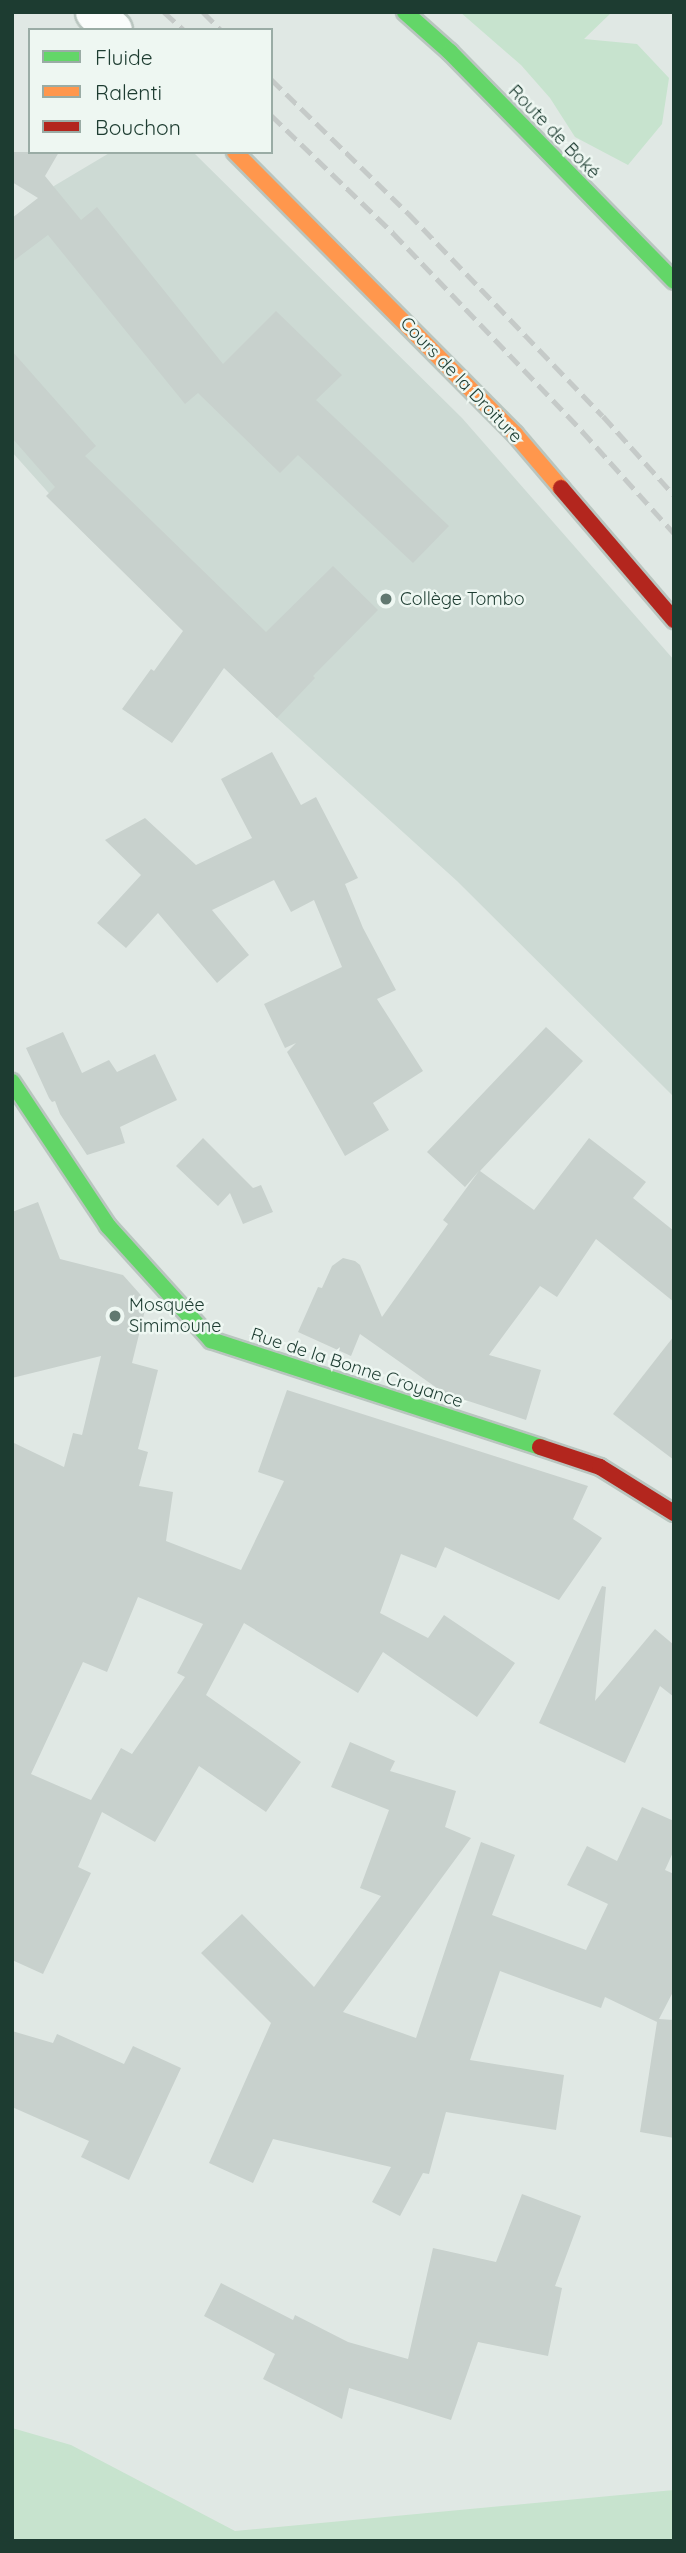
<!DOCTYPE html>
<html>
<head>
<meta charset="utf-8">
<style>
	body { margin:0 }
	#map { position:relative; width:686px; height:2553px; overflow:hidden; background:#e0e8e4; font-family:Quicksand,sans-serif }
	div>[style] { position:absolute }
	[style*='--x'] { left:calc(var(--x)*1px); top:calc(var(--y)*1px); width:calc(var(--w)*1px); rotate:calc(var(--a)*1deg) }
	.built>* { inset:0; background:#cddad4 }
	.green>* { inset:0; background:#c7e3ce }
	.building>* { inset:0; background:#c8d1cd }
	.roads { filter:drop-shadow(2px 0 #b9c5bf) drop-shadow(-2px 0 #b9c5bf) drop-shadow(0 2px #b9c5bf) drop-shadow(0 -2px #b9c5bf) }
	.street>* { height:37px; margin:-18.5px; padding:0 18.5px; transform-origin:18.5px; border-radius:18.5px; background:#fafcfb }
	.fast>* { height:16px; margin:-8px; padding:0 8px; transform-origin:8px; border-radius:8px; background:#63d668 }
	.slow>* { height:16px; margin:-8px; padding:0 8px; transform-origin:8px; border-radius:8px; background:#ff974d }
	.jam>* { height:16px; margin:-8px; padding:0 8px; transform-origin:8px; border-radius:8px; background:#b3261e }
	.rail>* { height:5px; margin-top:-2.5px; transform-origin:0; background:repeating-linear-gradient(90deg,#c5cac8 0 14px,transparent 0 21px) }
	.dots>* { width:19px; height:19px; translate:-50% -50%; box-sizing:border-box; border:4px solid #eef7f2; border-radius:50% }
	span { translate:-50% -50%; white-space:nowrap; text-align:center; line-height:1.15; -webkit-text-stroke:5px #eef7f2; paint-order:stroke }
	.street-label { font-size:18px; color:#1d3c31 }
	.poi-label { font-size:18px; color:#1d3c31 }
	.left { translate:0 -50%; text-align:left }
	.frame { position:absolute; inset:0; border:14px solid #1d3c31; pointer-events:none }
	.legend { position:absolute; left:28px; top:28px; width:245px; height:126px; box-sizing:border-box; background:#eef7f2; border:2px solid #9aaca5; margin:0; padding:9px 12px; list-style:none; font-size:21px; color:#1d3c31 }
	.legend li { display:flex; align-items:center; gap:14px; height:35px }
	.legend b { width:35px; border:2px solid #9aaca5 }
</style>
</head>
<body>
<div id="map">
	<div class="built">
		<i style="clip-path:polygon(111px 152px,193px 152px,462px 418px,674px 660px,674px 1097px,457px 881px,277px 718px,88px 537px,12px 452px,12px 227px,54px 186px)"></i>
	</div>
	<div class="green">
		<i style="clip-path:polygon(460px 12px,612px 12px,584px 39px,637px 44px,669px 78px,662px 124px,628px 165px,575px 137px,550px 98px,521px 65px)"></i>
		<i style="clip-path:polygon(12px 2428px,71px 2445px,235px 2531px,674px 2490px,674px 2541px,12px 2541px)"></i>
	</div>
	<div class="building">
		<i style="clip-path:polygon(12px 152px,59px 152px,45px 176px,81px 220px,97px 207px,223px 364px,276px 311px,342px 375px,316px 400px,449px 526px,413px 563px,298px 455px,280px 473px,198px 393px,185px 404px,48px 235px,12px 262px,12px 218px,38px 198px,12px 182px)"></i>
		<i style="clip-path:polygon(12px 351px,96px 446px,85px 456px,266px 632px,333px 566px,378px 610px,313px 676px,315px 678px,277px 718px,224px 668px,172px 743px,122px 709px,151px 669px,154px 671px,183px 631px,46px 496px,55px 487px,12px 438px)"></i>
		<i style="clip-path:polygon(272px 752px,301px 805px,316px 797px,358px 878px,345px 884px,363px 928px,396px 990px,377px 999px,423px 1071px,373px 1103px,389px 1130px,345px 1156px,287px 1052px,296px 1043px,285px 1048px,264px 1004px,342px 967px,314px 900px,291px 912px,274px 880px,212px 910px,249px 955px,217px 983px,158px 913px,126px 948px,97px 923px,141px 875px,105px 840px,145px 818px,196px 865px,252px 838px,221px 779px)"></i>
		<i style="clip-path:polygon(546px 1027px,583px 1061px,480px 1171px,534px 1210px,589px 1138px,646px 1182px,633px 1198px,674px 1231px,674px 1302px,596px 1239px,557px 1297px,540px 1286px,489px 1355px,541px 1370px,526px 1420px,444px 1393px,360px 1334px,351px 1356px,298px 1332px,318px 1287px,322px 1288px,332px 1266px,343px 1258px,355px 1261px,360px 1265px,382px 1317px,448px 1224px,443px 1220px,479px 1171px,465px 1187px,427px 1152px)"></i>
		<i style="clip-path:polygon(63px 1032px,82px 1073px,109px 1060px,117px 1072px,155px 1054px,177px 1100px,120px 1127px,125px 1143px,87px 1155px,60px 1114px,55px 1101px,52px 1102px,49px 1098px,26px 1048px)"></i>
		<i style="clip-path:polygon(203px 1138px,253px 1188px,261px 1185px,273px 1212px,243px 1224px,230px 1193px,218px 1206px,176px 1166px)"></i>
		<i style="clip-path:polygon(evenodd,38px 1202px,60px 1259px,123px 1275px,147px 1302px,132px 1363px,158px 1370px,138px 1449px,148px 1452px,139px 1486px,173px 1492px,166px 1541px,241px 1570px,284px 1481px,258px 1472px,287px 1390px,588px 1486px,573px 1519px,602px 1538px,559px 1600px,445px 1547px,436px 1568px,401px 1554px,380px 1613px,428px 1638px,444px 1615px,515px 1663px,477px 1717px,383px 1652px,358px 1693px,244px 1623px,206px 1695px,301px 1762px,266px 1812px,199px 1766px,155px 1842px,102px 1812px,78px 1867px,91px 1873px,43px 1974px,12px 1960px,12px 1442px,64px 1467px,73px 1433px,82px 1435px,101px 1356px,12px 1378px,12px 1212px,38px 1202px,138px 1597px,203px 1624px,177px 1673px,185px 1677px,132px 1754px,121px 1748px,91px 1800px,31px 1774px,83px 1662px,107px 1672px,138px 1597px)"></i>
		<i style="clip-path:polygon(674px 1336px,674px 1460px,613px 1414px)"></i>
		<i style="clip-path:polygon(602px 1586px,606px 1587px,595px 1701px,655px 1629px,674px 1645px,674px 1697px,660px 1686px,625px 1763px,539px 1723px)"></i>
		<i style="clip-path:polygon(350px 1742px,395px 1761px,390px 1771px,456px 1791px,445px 1827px,471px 1838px,343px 2012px,416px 2038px,481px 1842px,515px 1855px,492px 1915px,586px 1950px,608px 1904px,567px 1885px,587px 1846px,617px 1861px,642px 1807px,674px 1821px,674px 1850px,665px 1870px,674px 1874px,674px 1990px,659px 2019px,674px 2020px,674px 2138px,640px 2132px,657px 2022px,605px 1997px,601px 2008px,500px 1971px,470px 2060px,564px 2075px,556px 2130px,446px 2112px,429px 2174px,423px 2173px,400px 2216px,372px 2202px,391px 2167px,273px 2139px,253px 2183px,209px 2163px,271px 2023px,201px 1953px,242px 1914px,314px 1987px,381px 1896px,360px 1888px,389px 1810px,331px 1787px)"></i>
		<i style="clip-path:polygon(12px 2031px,53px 2043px,57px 2034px,124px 2064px,133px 2046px,181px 2068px,129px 2180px,81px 2157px,89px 2141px,12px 2107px)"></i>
		<i style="clip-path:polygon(522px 2194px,581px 2216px,555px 2286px,562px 2288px,548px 2356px,478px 2342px,451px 2420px,349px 2388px,342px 2419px,263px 2379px,275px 2354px,204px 2316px,221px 2283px,293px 2320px,295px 2315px,348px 2342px,408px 2359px,433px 2248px,496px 2262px)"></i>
	</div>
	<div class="roads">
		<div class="street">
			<i style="--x:94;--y:12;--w:26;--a:43"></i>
		</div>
		<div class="fast">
			<i style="--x:405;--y:12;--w:60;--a:41.6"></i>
			<i style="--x:450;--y:52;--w:320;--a:45.6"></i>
			<i style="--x:12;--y:1082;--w:173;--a:56.3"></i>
			<i style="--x:108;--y:1226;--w:154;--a:47.9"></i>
			<i style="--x:211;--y:1340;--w:346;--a:18"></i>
		</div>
		<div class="slow">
			<i style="--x:235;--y:152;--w:397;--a:45.2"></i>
			<i style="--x:515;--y:434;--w:71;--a:49.6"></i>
		</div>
		<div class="jam">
			<i style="--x:561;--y:488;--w:174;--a:49.4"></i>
			<i style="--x:540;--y:1447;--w:63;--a:18.4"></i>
			<i style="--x:600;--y:1467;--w:87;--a:31.9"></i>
		</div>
	</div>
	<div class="rail">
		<i style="--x:164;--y:12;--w:27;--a:42"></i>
		<i style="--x:203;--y:12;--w:25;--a:45"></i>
		<i style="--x:271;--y:79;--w:192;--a:44.4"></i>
		<i style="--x:408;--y:213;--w:281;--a:46.2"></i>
		<i style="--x:603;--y:416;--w:106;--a:48.1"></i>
		<i style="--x:271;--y:115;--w:170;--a:44"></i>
		<i style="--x:393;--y:233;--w:274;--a:46.3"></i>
		<i style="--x:582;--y:431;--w:137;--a:48"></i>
	</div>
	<div class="dots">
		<i style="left:386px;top:599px;background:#617870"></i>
		<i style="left:115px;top:1316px;background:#617870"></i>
	</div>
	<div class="street-label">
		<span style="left:554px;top:132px;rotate:46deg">Route de Boké</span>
		<span style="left:461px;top:380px;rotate:46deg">Cours de la Droiture</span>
		<span style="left:357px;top:1368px;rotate:18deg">Rue de la Bonne Croyance</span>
	</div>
	<div class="poi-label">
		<span class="left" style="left:400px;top:599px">Collège Tombo</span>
		<span class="left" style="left:129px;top:1316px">Mosquée<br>Simimoune</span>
	</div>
	<div class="frame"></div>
	<ul class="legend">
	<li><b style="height:9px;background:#63d668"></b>Fluide</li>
	<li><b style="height:9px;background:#ff974d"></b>Ralenti</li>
	<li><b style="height:9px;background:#b3261e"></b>Bouchon</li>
	</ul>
</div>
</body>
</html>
